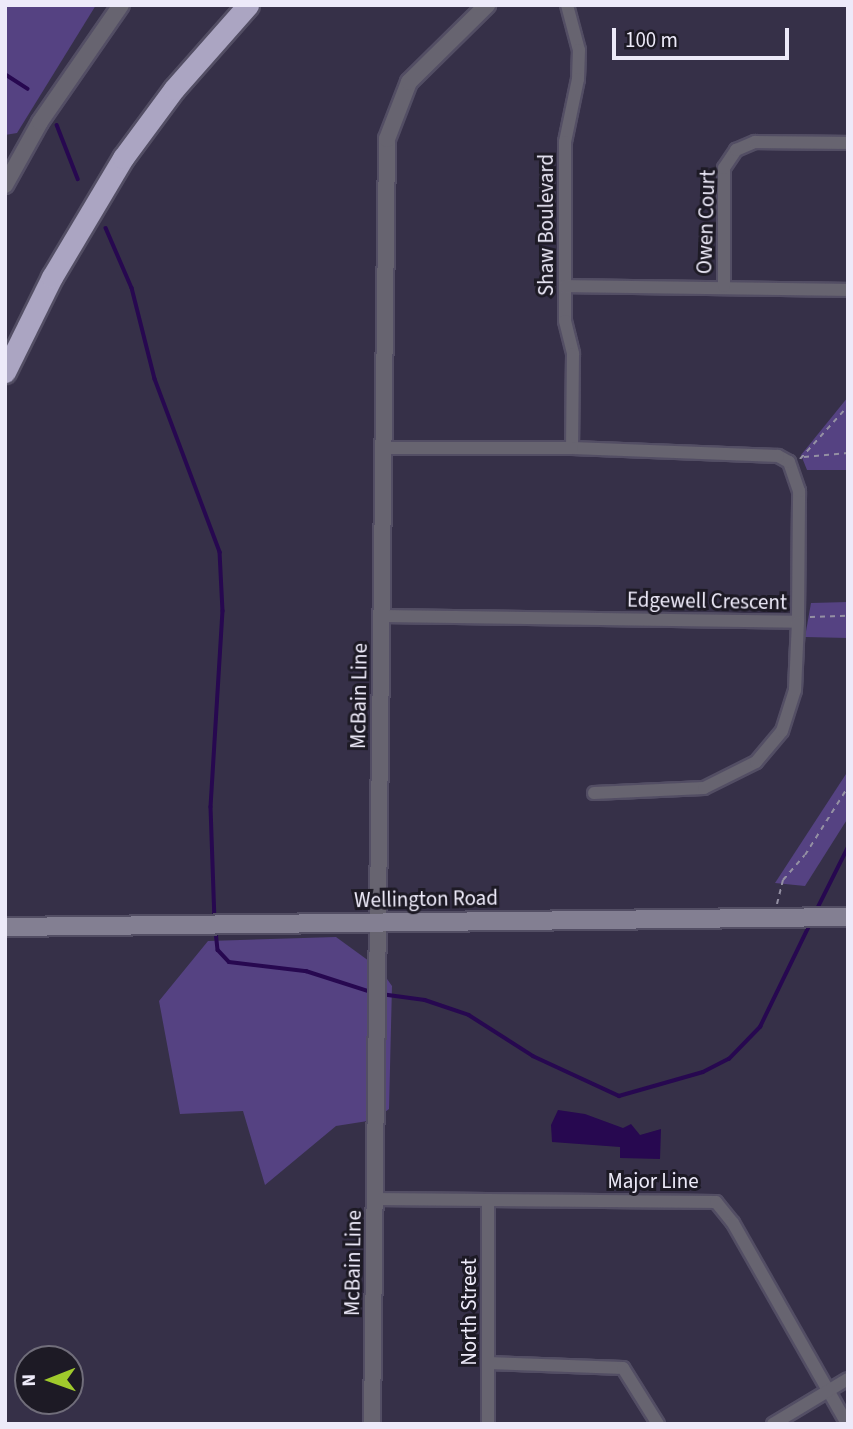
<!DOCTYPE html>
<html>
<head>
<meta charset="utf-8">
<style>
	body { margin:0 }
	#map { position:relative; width:853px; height:1429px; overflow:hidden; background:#363048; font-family:"Source Sans 3",sans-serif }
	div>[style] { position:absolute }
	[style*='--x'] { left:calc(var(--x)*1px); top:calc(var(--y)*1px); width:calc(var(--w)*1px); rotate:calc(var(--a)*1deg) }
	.green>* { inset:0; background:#554282 }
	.water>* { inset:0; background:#270850 }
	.stream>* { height:3.5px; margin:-1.75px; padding:0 1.75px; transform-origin:1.75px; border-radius:1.75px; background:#270850 }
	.path>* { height:2px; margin-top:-1px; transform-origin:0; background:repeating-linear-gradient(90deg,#9490a3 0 5px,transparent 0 10px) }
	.roads { filter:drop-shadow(2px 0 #534e64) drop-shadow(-2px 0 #534e64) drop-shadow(0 2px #534e64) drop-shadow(0 -2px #534e64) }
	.minor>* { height:12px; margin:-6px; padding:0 6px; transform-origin:6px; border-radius:6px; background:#676470 }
	.tertiary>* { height:16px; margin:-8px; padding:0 8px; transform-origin:8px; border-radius:8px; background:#676470 }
	.secondary>* { height:18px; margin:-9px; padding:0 9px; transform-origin:9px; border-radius:9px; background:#837f92 }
	.motorway>* { height:21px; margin:-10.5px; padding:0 10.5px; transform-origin:10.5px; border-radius:10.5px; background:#aba5c2 }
	span { translate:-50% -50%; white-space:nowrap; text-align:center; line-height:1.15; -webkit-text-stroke:6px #1d1a25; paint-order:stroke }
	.street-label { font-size:21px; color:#edeaf9 }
	.frame { position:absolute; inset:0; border:7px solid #edeaf9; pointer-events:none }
	.north { position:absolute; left:14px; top:1345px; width:70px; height:70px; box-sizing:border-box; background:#1d1a25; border:2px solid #706d7a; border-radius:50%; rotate:269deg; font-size:19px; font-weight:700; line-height:28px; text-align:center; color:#edeaf9 }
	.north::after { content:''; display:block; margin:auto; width:24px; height:32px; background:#a0ca2c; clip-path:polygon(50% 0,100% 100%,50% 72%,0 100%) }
	.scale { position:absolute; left:612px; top:28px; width:177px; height:32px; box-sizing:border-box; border:4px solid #edeaf9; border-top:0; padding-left:9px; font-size:21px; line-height:24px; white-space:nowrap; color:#edeaf9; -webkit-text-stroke:5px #1d1a25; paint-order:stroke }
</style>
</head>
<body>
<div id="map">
	<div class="green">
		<i style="clip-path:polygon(5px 5px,96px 5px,17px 133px,5px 135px)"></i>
		<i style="clip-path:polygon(848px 397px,848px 470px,807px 470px,801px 455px)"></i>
		<i style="clip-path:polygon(848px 602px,848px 638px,805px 637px,811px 603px)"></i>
		<i style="clip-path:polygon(848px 771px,848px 818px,805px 886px,775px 883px)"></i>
		<i style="clip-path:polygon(336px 937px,380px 969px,392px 986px,389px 1109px,374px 1120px,336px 1126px,265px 1185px,243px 1111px,180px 1114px,159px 1001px,208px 941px)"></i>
	</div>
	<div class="water">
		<i style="clip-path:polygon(558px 1110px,585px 1114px,623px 1128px,631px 1124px,640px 1135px,661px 1129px,660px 1159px,620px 1158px,620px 1147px,552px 1142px,551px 1125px)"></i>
	</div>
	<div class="stream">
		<i style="--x:5;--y:74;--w:27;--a:33"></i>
		<i style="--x:57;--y:125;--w:58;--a:68.7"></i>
		<i style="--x:106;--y:228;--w:65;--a:66.6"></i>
		<i style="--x:132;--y:288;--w:94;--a:75.8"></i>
		<i style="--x:155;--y:379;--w:185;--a:69.4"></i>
		<i style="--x:220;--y:552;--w:59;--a:87.1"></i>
		<i style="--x:223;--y:611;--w:196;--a:93.5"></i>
		<i style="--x:211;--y:807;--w:112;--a:88"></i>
		<i style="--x:816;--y:911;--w:72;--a:-63.4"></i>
		<i style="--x:216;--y:931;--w:19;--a:84"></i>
		<i style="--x:218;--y:950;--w:16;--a:47"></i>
		<i style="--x:229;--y:962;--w:78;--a:6.7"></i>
		<i style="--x:306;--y:971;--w:71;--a:17.9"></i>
		<i style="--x:381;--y:994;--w:44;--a:7.8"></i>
		<i style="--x:425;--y:1000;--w:46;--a:18.8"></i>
		<i style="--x:469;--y:1015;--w:76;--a:32.6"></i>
		<i style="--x:533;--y:1056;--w:95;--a:24.9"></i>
		<i style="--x:619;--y:1096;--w:87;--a:-15.9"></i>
		<i style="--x:703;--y:1072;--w:29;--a:-27"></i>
		<i style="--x:729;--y:1059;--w:45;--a:-45.9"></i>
		<i style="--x:760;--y:1027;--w:114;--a:-64.1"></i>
	</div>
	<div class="path">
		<i style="--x:804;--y:457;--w:44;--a:-5.2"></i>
		<i style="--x:800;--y:459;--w:72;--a:-47.8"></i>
		<i style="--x:810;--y:617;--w:38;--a:-2"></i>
		<i style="--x:777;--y:904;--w:25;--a:-76"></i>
		<i style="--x:783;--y:880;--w:33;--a:-49"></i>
		<i style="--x:805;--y:855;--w:80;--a:-57.7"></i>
	</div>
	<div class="roads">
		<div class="minor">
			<i style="--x:567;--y:5;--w:47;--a:75.1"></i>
			<i style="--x:579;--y:50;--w:29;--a:92"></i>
			<i style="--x:578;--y:79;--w:64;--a:101.7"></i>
			<i style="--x:565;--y:142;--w:179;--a:90"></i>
			<i style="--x:565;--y:321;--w:34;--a:76"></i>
			<i style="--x:573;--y:354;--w:94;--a:90.6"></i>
			<i style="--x:565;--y:286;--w:283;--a:0.8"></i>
			<i style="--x:724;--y:286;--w:118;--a:-90"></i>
			<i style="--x:724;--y:168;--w:22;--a:-56"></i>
			<i style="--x:736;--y:150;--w:21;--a:-23"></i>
			<i style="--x:755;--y:142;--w:93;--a:0.6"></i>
			<i style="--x:382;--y:616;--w:416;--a:0.8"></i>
			<i style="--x:798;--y:622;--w:6;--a:-90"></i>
			<i style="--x:798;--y:616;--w:125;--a:-89.5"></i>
			<i style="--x:799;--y:491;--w:31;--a:-109"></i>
			<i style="--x:789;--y:462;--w:13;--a:-151"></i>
			<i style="--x:778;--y:456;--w:206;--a:-177.8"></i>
			<i style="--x:572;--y:448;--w:188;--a:180"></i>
			<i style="--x:594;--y:793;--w:110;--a:-2.6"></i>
			<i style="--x:704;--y:788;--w:58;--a:-26.6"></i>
			<i style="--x:756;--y:762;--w:40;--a:-50"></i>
			<i style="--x:782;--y:731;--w:43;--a:-72.4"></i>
			<i style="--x:795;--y:690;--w:68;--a:-87.5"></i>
			<i style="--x:374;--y:1199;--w:342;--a:0.5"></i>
			<i style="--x:716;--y:1202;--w:27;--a:51"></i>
			<i style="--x:733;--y:1223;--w:231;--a:60.4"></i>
			<i style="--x:488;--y:1363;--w:135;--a:2.1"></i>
			<i style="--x:623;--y:1368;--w:66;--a:58"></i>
			<i style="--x:488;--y:1424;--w:223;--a:-90"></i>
			<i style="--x:773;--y:1424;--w:87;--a:-31"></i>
		</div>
		<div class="tertiary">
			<i style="--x:5;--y:185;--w:72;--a:-60.9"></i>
			<i style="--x:40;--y:122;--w:142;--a:-55.3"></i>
			<i style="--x:372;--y:1424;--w:1285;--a:-89.33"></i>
			<i style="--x:387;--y:139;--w:61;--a:-68.9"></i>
			<i style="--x:409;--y:82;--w:110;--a:-44.6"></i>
		</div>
		<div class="secondary">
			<i style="--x:5;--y:927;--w:843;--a:-0.68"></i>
		</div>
		<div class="motorway">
			<i style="--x:5;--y:372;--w:106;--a:-63.7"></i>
			<i style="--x:52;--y:277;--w:139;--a:-59.2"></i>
			<i style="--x:123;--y:158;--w:86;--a:-53.5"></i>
			<i style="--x:174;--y:89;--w:112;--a:-48.6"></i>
		</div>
	</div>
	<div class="street-label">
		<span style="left:706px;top:222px;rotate:-88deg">Owen Court</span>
		<span style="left:546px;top:225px;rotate:-90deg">Shaw Boulevard</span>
		<span style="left:707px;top:601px;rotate:1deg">Edgewell Crescent</span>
		<span style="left:359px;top:696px;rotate:-89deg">McBain Line</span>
		<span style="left:426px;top:899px;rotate:-1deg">Wellington Road</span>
		<span style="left:653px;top:1181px">Major Line</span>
		<span style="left:353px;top:1263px;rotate:-89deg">McBain Line</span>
		<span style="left:469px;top:1312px;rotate:-90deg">North Street</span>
	</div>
	<div class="frame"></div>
	<div class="north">N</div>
	<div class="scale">100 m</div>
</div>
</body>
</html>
